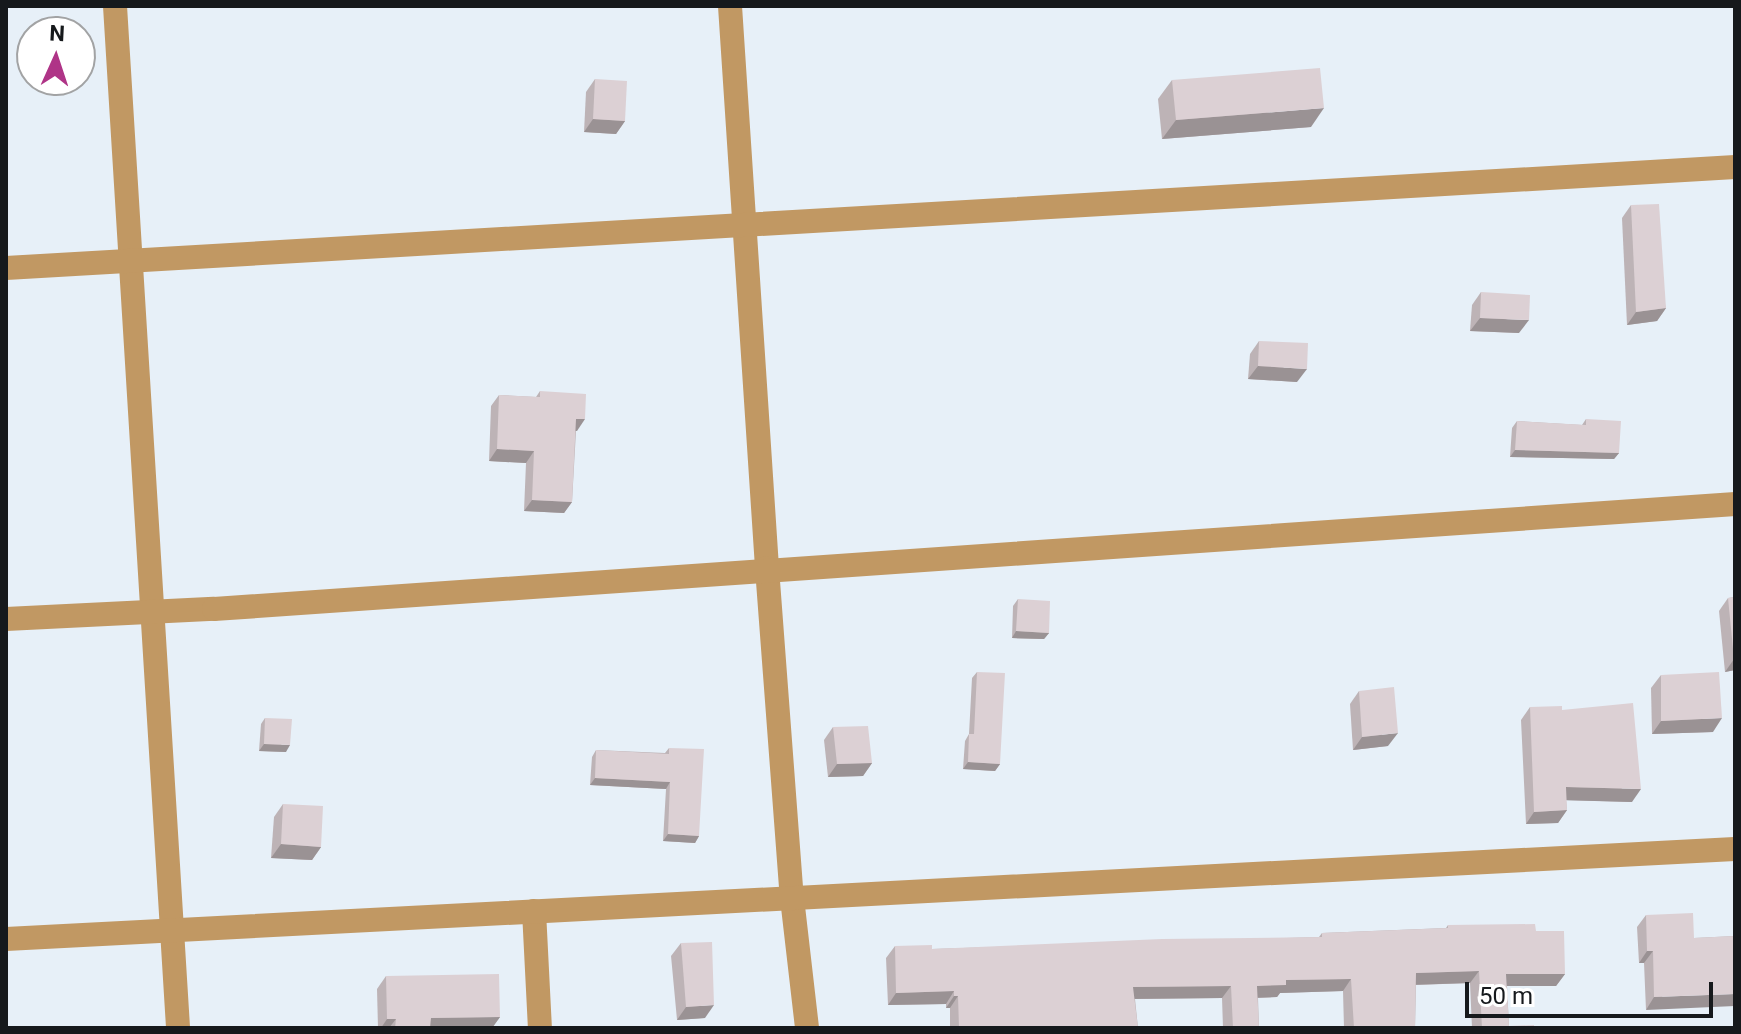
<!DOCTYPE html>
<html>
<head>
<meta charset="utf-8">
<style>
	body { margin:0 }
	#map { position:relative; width:1741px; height:1034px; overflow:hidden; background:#e7f0f8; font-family:Roboto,sans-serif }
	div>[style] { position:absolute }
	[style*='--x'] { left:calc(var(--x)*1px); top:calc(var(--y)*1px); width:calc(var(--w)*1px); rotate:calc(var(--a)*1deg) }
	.minor>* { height:24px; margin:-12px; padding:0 12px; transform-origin:12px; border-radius:12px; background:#c19863 }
	.wall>* { inset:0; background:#bdb3b6 }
	.shaded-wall>* { inset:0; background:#9a9294 }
	.building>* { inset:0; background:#dcd0d4 }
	span { translate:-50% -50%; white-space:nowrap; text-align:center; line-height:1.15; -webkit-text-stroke:6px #fff; paint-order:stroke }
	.frame { position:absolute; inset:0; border:8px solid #16191c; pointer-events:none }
	.north { position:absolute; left:16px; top:16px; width:80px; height:80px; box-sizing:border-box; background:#fff; border:2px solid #a2a3a4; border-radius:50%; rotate:3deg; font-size:22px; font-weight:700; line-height:32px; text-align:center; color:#16191c }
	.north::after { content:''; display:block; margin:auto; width:28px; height:36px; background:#af3487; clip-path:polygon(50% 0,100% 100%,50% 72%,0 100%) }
	.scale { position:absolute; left:1465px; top:982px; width:248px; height:36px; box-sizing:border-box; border:4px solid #16191c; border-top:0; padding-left:10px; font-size:24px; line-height:28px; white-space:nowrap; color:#16191c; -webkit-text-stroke:6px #fff; paint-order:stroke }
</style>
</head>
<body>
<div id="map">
	<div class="minor">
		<i style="--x:115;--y:6;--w:1024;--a:86.47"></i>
		<i style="--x:730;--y:6;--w:563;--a:86.23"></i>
		<i style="--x:767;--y:568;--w:331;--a:85.7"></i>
		<i style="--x:792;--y:898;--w:131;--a:83.4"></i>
		<i style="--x:6;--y:268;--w:1732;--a:-3.34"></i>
		<i style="--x:6;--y:619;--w:208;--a:-2.8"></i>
		<i style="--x:214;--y:609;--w:1525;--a:-3.95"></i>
		<i style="--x:534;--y:911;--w:117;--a:87.1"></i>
		<i style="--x:6;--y:939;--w:1731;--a:-2.98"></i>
	</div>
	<div class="wall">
		<i style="clip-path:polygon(595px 79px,625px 121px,616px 134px,584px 132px,586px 92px)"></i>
		<i style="clip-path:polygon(1172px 80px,1311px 127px,1162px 139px,1158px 99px)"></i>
		<i style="clip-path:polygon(1631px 205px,1666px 308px,1657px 321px,1627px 325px,1622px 218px)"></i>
		<i style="clip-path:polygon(1481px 292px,1519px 333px,1470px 331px,1472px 305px)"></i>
		<i style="clip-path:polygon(1259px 341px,1297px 382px,1248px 379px,1250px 354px)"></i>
		<i style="clip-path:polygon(540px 391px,577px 431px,576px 431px,572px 502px,564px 513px,524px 511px,526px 463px,489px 461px,491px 406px,499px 395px,536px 397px)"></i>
		<i style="clip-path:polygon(1586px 419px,1619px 453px,1614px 459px,1510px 457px,1512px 428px,1517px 421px,1582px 425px)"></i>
		<i style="clip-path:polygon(1735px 597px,1735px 670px,1725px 672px,1719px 611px,1728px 598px)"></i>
		<i style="clip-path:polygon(1018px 599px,1049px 633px,1044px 639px,1012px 638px,1013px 606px)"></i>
		<i style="clip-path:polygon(977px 672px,1000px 764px,995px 771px,963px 769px,965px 741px,969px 734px,972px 678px)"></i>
		<i style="clip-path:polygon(1661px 675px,1713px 732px,1652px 734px,1651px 688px)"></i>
		<i style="clip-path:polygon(1359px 691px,1388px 746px,1353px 750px,1350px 704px)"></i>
		<i style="clip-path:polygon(1530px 707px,1562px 710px,1632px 802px,1566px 800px,1567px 810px,1558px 823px,1526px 824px,1521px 720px)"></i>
		<i style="clip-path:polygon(265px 718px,286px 752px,259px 751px,261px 724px)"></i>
		<i style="clip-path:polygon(833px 727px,872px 763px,863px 776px,828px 777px,824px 740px)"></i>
		<i style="clip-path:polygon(669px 748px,699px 836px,695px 843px,663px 841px,666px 789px,590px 785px,592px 757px,596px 750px,665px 753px)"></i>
		<i style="clip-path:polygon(283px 804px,321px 847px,312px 860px,271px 858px,274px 817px)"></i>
		<i style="clip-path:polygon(1646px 915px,1694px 938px,1735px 936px,1646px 1010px,1644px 963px,1639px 963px,1637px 927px)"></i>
		<i style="clip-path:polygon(1448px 925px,1536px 931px,1565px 974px,1556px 986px,1507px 986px,1509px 1026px,1534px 1028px,1472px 1028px,1470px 983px,1416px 985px,1415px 1028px,1344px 1028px,1343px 991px,1280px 993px,1277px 997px,1258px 998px,1259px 1028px,1223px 1028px,1222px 998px,1135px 999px,1138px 1028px,950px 1028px,950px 1008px,946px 1008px,946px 1004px,888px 1005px,886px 958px,895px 946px,932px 949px,1319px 937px,1322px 933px,1446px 928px)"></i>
		<i style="clip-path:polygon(681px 943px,705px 1018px,677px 1020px,671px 956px)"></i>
		<i style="clip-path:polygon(386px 976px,500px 1017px,492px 1028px,378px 1028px,377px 989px)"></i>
	</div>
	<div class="shaded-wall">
		<i style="clip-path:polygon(1324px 108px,1311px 127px,1162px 139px,1176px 120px)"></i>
		<i style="clip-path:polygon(593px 119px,625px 121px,616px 134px,584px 132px)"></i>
		<i style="clip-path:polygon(1666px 308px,1657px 321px,1627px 325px,1636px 312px)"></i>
		<i style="clip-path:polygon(1480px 318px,1529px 320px,1519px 333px,1470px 331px)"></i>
		<i style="clip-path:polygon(1258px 366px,1307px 369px,1297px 382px,1248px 379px)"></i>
		<i style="clip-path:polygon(576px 419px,585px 419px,577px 431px,568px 430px)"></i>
		<i style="clip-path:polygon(497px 449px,534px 451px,526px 463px,489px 461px)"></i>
		<i style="clip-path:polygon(1515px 450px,1619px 453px,1614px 459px,1510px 457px)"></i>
		<i style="clip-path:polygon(532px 500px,572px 502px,564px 513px,524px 511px)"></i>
		<i style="clip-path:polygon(1016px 631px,1049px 633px,1044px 639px,1012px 638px)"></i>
		<i style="clip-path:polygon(1734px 659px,1735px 670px,1725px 672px)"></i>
		<i style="clip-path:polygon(1722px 718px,1713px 732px,1652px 734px,1661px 721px)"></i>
		<i style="clip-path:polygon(1398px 733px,1388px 746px,1353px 750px,1362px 737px)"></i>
		<i style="clip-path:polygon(264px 744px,290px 745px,286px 752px,259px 751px)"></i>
		<i style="clip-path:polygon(968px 762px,1000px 764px,995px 771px,963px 769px)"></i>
		<i style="clip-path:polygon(872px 763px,863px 776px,828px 777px,837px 764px)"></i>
		<i style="clip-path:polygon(595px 778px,670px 782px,666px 789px,590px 785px)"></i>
		<i style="clip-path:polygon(1566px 787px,1641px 789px,1632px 802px,1557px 800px)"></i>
		<i style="clip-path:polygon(1567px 810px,1558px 823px,1526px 824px,1534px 812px)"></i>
		<i style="clip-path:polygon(668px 834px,699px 836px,695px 843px,663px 841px)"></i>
		<i style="clip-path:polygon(281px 844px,321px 847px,312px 860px,271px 858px)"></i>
		<i style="clip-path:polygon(1647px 951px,1653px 951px,1644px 963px,1639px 963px)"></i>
		<i style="clip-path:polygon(1479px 971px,1470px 983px,1407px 985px,1416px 973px)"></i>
		<i style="clip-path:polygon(1506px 974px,1565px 974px,1556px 986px,1497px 986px)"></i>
		<i style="clip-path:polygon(1351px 979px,1343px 991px,1280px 993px,1277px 997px,1248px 998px,1257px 986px,1286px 980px)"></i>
		<i style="clip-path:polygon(1231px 986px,1222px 998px,1125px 999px,1133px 987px)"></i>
		<i style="clip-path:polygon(954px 991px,946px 1004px,888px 1005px,896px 993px)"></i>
		<i style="clip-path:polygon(1735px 994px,1735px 1006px,1646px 1010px,1654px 997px)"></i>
		<i style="clip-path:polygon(954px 996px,958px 996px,950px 1008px,946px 1008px)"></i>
		<i style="clip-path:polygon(714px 1005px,705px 1018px,677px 1020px,686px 1007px)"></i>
		<i style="clip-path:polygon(500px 1017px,492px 1028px,424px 1028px,431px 1018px)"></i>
		<i style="clip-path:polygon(387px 1019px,396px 1019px,389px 1028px,381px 1028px)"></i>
	</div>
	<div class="building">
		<i style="clip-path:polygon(1320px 68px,1324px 108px,1176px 120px,1172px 80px)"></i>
		<i style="clip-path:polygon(595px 79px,627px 81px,625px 121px,593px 119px)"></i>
		<i style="clip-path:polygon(1659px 204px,1666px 308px,1636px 312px,1631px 205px)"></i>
		<i style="clip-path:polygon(1481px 292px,1530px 295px,1529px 320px,1480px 318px)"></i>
		<i style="clip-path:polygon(1259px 341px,1308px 343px,1307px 369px,1258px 366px)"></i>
		<i style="clip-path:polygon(540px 391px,586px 394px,585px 419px,576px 419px,572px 502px,532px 500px,534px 451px,497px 449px,499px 395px,540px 397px)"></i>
		<i style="clip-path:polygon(1586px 419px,1621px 421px,1619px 453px,1515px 450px,1517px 421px,1586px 425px)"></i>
		<i style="clip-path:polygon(1735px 597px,1735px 659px,1734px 659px,1728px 598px)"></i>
		<i style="clip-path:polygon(1018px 599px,1050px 601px,1049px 633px,1016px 631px)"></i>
		<i style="clip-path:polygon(977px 672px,1005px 673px,1000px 764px,968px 762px,969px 734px,974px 734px)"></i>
		<i style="clip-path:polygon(1719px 672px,1722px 718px,1661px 721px,1661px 675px)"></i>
		<i style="clip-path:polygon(1394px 687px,1398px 733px,1362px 737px,1359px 691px)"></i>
		<i style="clip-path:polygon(1633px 703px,1641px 789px,1566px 787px,1567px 810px,1534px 812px,1530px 707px,1562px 706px,1562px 710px)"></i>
		<i style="clip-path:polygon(265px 718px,292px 719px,290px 745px,264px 744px)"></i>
		<i style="clip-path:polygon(868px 726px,872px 763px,837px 764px,833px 727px)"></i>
		<i style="clip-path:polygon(669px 748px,704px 749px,699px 836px,668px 834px,670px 782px,595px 778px,596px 750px,669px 754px)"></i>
		<i style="clip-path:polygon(283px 804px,323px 806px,321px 847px,281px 844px)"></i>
		<i style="clip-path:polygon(1693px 913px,1694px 938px,1735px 936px,1735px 994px,1654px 997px,1653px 951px,1647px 951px,1646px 915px)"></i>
		<i style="clip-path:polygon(1535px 924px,1536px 931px,1564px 931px,1565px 974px,1506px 974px,1509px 1026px,1534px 1025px,1534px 1028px,1482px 1028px,1479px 971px,1416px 973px,1415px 1028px,1354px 1028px,1351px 979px,1286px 980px,1286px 985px,1257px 986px,1259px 1028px,1233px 1028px,1231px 986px,1133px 987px,1138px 1028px,959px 1028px,958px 996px,954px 996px,954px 991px,896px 993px,895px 946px,932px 945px,932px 949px,1162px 939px,1322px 937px,1322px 933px,1448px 928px,1448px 925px)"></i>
		<i style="clip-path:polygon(712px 942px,714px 1005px,686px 1007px,681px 943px)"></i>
		<i style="clip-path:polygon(499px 974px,500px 1017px,431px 1018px,430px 1028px,395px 1028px,396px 1019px,387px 1019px,386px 976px)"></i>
	</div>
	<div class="frame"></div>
	<div class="north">N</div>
	<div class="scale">50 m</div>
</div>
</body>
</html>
